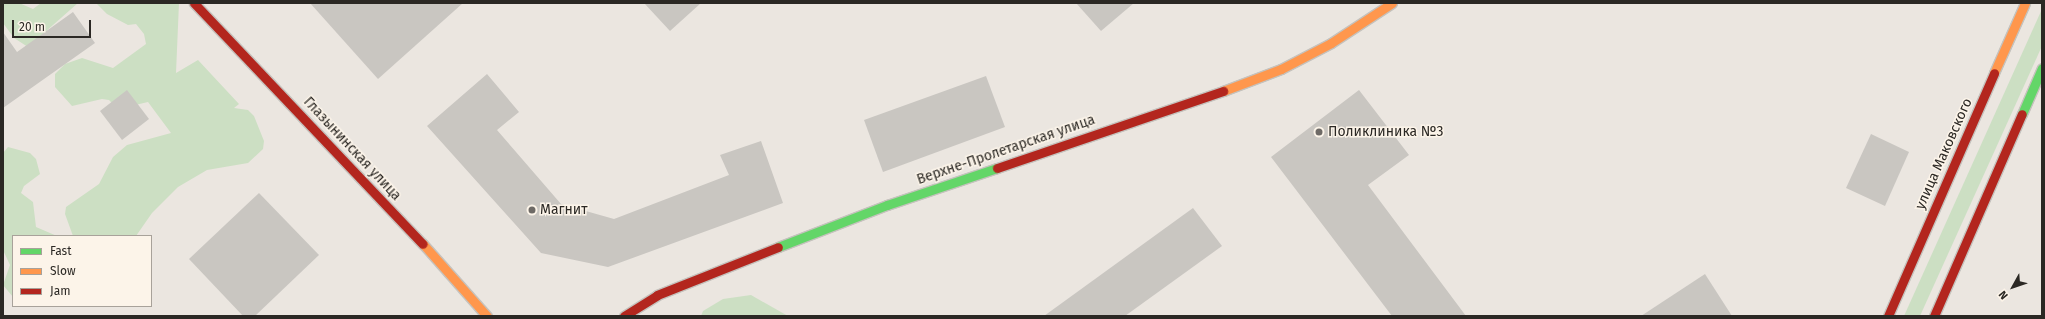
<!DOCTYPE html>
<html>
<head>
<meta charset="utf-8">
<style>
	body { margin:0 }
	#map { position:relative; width:2045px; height:319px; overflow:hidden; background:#ebe6e0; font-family:"Fira Sans",sans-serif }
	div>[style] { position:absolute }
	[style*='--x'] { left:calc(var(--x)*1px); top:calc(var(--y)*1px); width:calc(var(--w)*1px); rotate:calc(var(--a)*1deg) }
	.green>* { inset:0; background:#ccdfc3 }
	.building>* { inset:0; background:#c9c6c1 }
	.roads { filter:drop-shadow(1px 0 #c5c2bd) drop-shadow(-1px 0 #c5c2bd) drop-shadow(0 1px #c5c2bd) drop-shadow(0 -1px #c5c2bd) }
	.fast>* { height:9px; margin:-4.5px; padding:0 4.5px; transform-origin:4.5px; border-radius:4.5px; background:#63d668 }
	.slow>* { height:9px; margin:-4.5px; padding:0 4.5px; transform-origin:4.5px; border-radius:4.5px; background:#ff974d }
	.jam>* { height:9px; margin:-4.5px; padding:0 4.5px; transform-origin:4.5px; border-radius:4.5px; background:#b3261e }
	.dots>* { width:11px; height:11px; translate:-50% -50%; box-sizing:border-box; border:2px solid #fcf4e9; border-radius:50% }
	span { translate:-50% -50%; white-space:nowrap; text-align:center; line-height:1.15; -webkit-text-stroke:3px #fcf4e9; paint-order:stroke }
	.poi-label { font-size:14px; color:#2b2824 }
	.left { translate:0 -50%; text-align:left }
	.street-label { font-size:14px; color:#2b2824 }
	.frame { position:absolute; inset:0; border:4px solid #2b2824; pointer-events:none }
	.legend { position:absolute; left:12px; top:235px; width:140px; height:72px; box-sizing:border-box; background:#fcf4e9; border:1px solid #a8a29a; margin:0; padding:5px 7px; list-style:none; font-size:12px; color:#2b2824 }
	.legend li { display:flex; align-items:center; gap:8px; height:20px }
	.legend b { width:20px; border:1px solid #a8a29a }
	.north { position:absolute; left:1993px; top:267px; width:40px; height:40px; -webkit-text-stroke:3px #fcf4e9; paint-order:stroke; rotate:230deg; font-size:11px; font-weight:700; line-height:16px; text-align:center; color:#2b2824 }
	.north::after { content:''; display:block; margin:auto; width:14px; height:18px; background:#2b2824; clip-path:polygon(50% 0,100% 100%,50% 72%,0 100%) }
	.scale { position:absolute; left:12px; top:20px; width:79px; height:18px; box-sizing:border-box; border:2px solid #2b2824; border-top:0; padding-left:5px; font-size:12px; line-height:14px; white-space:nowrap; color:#2b2824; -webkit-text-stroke:3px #fcf4e9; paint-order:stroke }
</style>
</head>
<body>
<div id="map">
	<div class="green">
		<i style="clip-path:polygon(3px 3px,19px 3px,33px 9px,41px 3px,78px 3px,28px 47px,14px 38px,3px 23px)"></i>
		<i style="clip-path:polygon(96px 3px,179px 3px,176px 73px,198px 60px,239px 104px,234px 108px,248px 110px,254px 116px,264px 141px,263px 149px,248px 163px,207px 170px,178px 187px,152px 213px,136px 236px,73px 236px,65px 214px,66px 207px,99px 184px,113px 157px,127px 145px,171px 133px,148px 102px,118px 109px,109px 100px,102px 99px,72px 106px,55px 87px,55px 74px,65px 64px,82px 58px,113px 68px,146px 44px,144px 34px,136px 24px,128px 25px,107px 14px)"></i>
		<i style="clip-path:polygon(2042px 9px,2042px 46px,1920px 316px,1904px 316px)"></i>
		<i style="clip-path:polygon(8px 147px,30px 153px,36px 159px,40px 174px,24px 186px,21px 193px,33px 202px,36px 227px,57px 236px,13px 236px,13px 297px,3px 285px,10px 265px,3px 250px,3px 153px)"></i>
		<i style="clip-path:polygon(751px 295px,788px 316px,701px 316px,703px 311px,723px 299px)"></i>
	</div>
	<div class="building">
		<i style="clip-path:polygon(310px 3px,463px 3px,378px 79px)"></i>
		<i style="clip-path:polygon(644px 3px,701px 3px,670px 31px)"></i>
		<i style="clip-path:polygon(1076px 3px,1134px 3px,1101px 31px)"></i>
		<i style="clip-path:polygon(73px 12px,95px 43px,3px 108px,3px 32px,17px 52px)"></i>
		<i style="clip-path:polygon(487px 74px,519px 112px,497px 130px,561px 204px,614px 219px,729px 175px,720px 155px,761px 141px,783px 203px,608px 267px,541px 253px,427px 126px)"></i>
		<i style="clip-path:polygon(986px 76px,1005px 127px,883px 172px,864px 120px)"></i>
		<i style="clip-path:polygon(127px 90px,149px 119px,122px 140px,100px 111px)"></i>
		<i style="clip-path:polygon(1359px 90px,1409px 155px,1368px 185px,1466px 316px,1392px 316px,1271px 157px)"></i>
		<i style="clip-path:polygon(1871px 134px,1909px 152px,1885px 206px,1846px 188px)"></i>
		<i style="clip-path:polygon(259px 193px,319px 255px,255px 316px,243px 316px,189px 259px)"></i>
		<i style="clip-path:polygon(1193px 208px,1222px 246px,1125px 316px,1044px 316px)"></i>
		<i style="clip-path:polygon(1705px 274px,1732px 316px,1641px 316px)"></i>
	</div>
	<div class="roads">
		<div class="fast">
			<i style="--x:2022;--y:114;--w:50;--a:-66.5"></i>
			<i style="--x:778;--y:247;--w:117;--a:-21.1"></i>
			<i style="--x:887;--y:205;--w:116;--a:-18.6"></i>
		</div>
		<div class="slow">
			<i style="--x:1994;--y:73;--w:77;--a:-66.1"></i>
			<i style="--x:1223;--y:91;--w:62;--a:-20.8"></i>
			<i style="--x:1281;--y:69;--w:56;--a:-27.5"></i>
			<i style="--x:1331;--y:43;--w:73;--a:-33.3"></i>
			<i style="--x:423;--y:244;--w:96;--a:48.4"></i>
		</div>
		<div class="jam">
			<i style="--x:194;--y:3;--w:332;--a:46.5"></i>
			<i style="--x:997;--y:168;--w:239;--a:-18.8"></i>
			<i style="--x:624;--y:316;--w:39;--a:-32"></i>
			<i style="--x:657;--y:295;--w:130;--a:-21.6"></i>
			<i style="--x:1888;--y:316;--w:265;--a:-66.4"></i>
			<i style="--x:1934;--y:316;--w:220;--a:-66.5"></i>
		</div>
	</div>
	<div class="dots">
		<i style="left:1319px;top:132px;background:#6e6a66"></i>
		<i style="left:532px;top:210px;background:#6e6a66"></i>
	</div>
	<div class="poi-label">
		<span class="left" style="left:1328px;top:132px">Поликлиника №3</span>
		<span class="left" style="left:540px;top:210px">Магнит</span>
	</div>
	<div class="street-label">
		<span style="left:352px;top:149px;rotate:47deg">Глазынинская улица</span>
		<span style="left:1006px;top:150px;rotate:-19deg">Верхне-Пролетарская улица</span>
		<span style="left:1944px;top:154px;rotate:-66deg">улица Маковского</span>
	</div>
	<div class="frame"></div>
	<ul class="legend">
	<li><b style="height:5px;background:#63d668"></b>Fast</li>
	<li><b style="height:5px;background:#ff974d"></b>Slow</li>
	<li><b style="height:5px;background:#b3261e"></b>Jam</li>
	</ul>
	<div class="north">N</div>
	<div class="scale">20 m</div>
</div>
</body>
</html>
